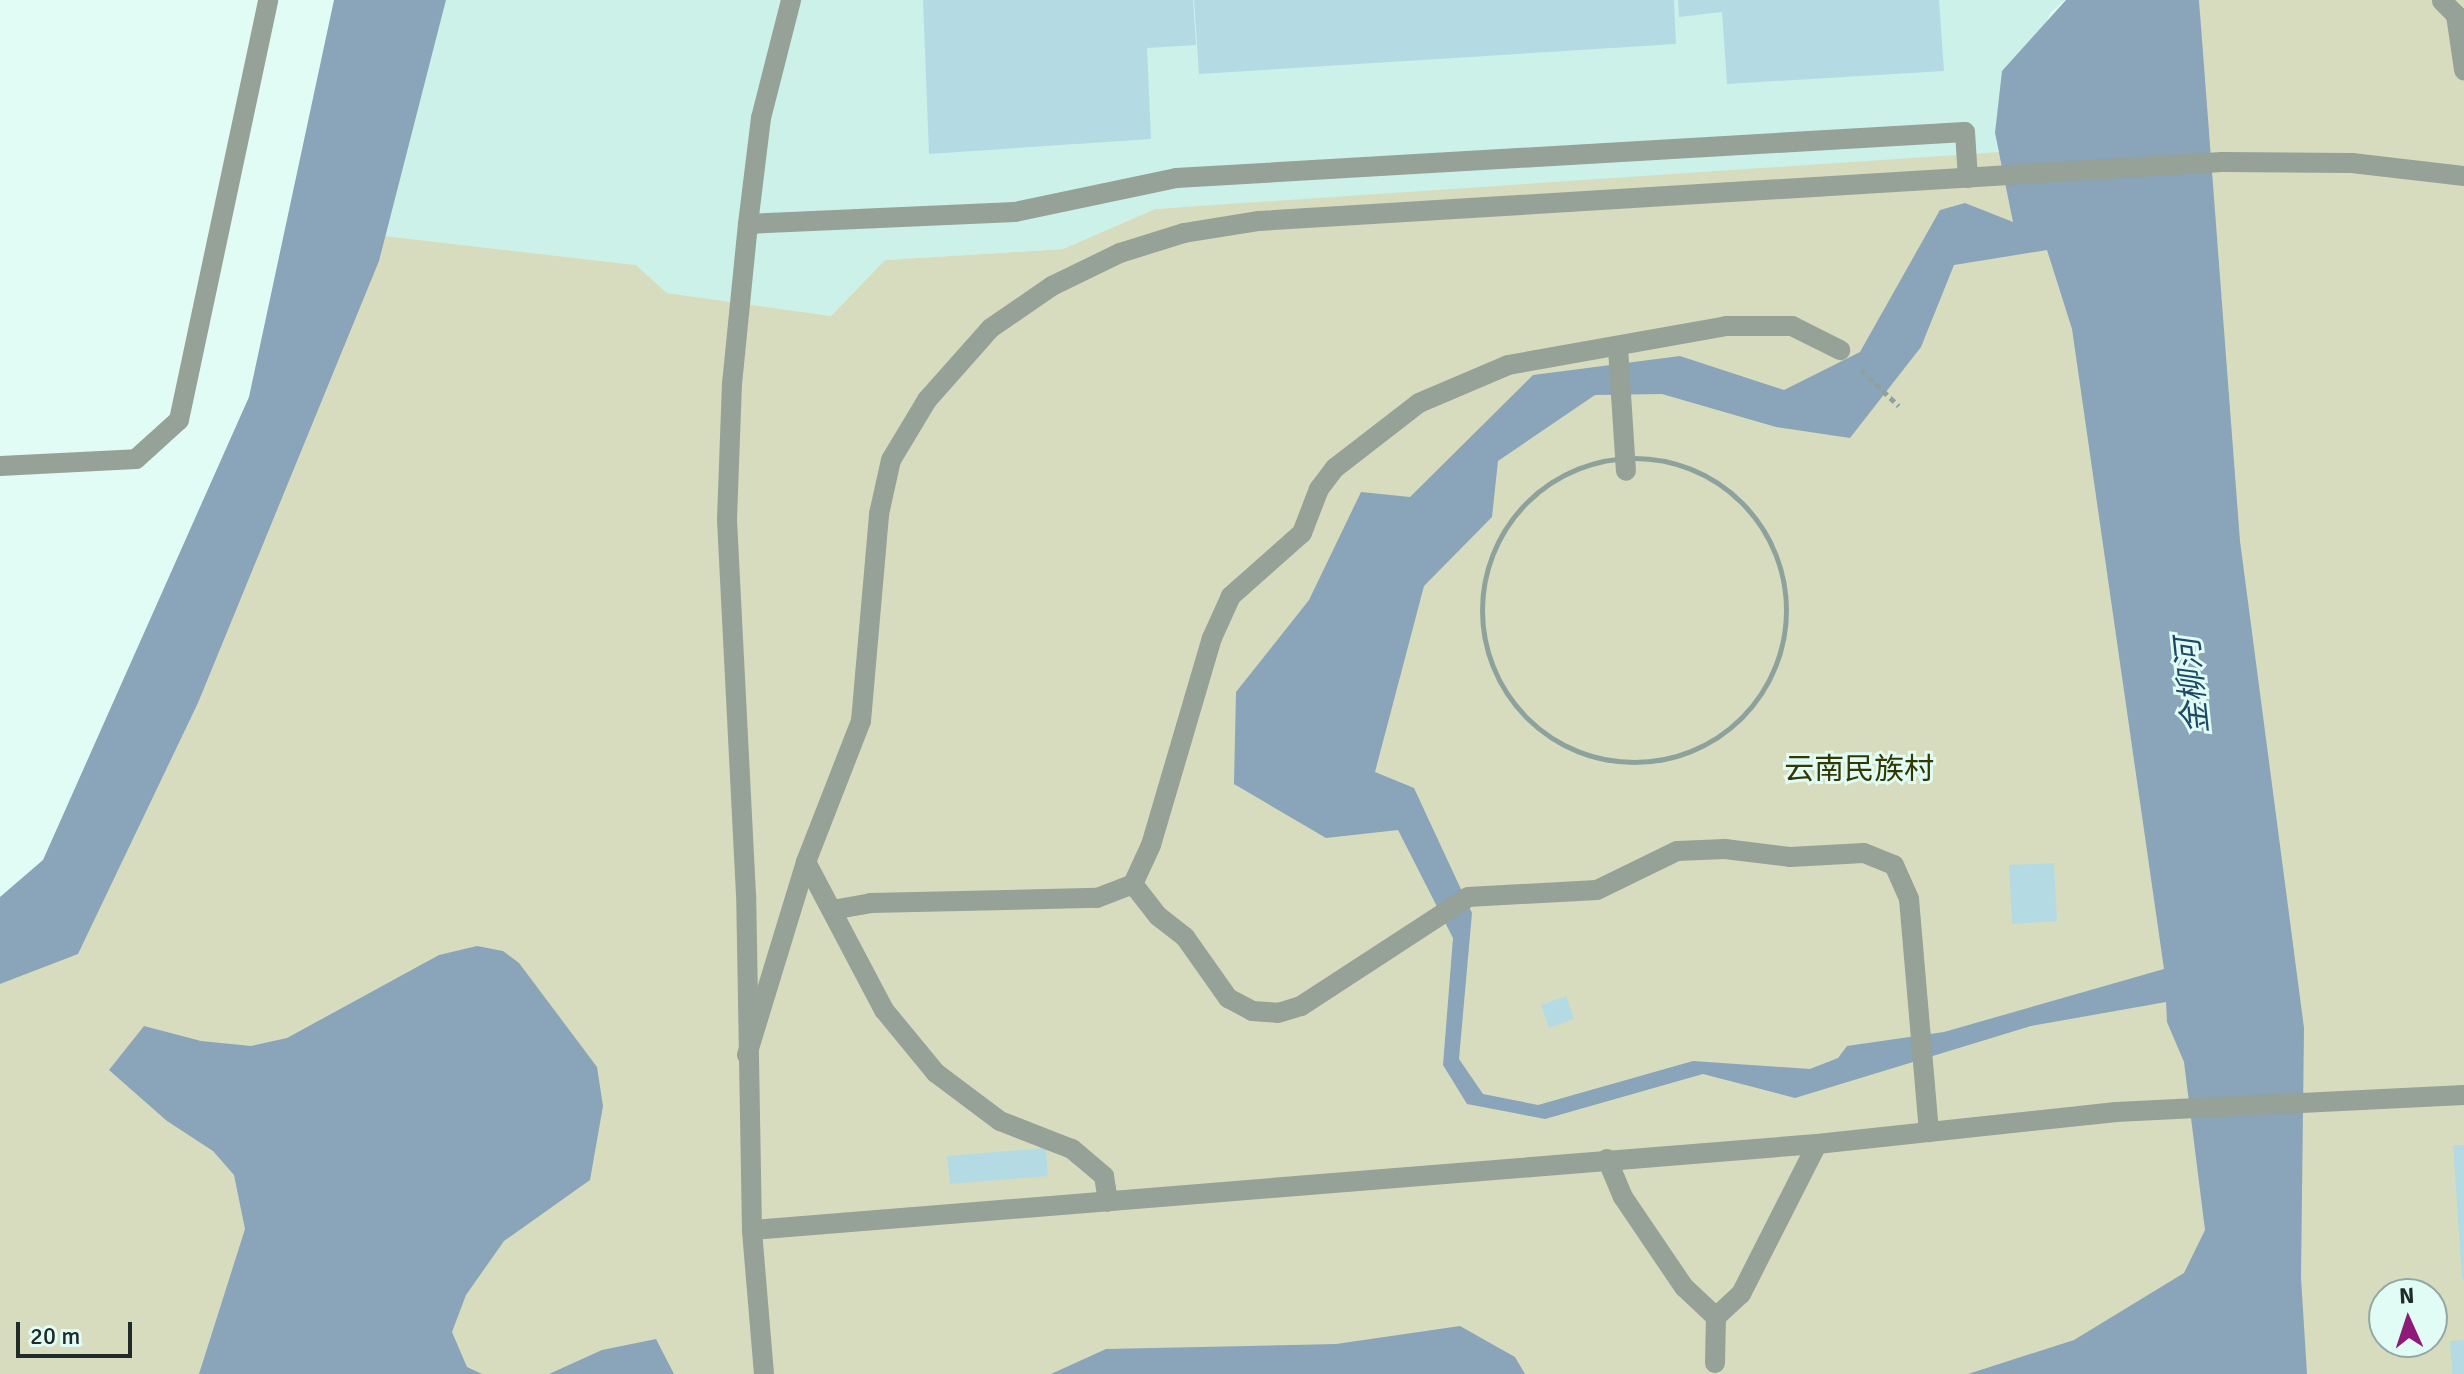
<!DOCTYPE html>
<html>
<head>
<meta charset="utf-8">
<style>
	body { margin:0 }
	#map { position:relative; width:2464px; height:1374px; overflow:hidden; background:#e0fcf5; font-family:Signika,"Noto Sans SC",sans-serif }
	div>[style] { position:absolute }
	[style*='--x'] { left:calc(var(--x)*1px); top:calc(var(--y)*1px); width:calc(var(--w)*1px); rotate:calc(var(--a)*1deg) }
	.built>* { inset:0; background:#ccf1e8 }
	.green>* { inset:0; background:#d7dcbf }
	.water>* { inset:0; background:#8aa4b9 }
	.building>* { inset:0; background:#b4dbe3 }
	.path>* { height:5px; margin-top:-2.5px; transform-origin:0; background:repeating-linear-gradient(90deg,#8ea29d 0 6px,transparent 0 10px) }
	.path>.ring { margin:-2.5px; padding:0; box-sizing:content-box; background:none; border:5px solid #8ea29d; border-radius:50% }
	.minor>* { height:20px; margin:-10px; padding:0 10px; transform-origin:10px; border-radius:10px; background:#96a197 }
	span { translate:-50% -50%; white-space:nowrap; text-align:center; line-height:1.15; -webkit-text-stroke:6px #e0fcf5; paint-order:stroke }
	.park-label { font-size:30px; color:#333802 }
	.water-label { font-size:32px; color:#1c4968; font-style:italic }
	.north { position:absolute; left:2368px; top:1278px; width:80px; height:80px; box-sizing:border-box; background:#e0fcf5; border:2px solid #93a8a3; border-radius:50%; rotate:357deg; font-size:22px; font-weight:700; line-height:32px; text-align:center; color:#202a28 }
	.north::after { content:''; display:block; margin:auto; width:28px; height:36px; background:#901a79; clip-path:polygon(50% 0,100% 100%,50% 72%,0 100%) }
	.scale { position:absolute; left:16px; top:1322px; width:116px; height:36px; box-sizing:border-box; border:4px solid #202a28; border-top:0; padding-left:10px; font-size:24px; line-height:28px; white-space:nowrap; color:#202a28; -webkit-text-stroke:6px #e0fcf5; paint-order:stroke }
</style>
</head>
<body>
<div id="map">
	<div class="built">
		<i style="clip-path:polygon(446px 0,2065px 0,2051px 12px,1995px 133px,1999px 156px,1155px 209px,1063px 249px,885px 260px,831px 316px,667px 293px,636px 265px,385px 236px)"></i>
	</div>
	<div class="green">
		<i style="clip-path:polygon(evenodd,2199px 0,2464px 0,2464px 1374px,0 1374px,0 984px,78px 953px,198px 703px,385px 236px,636px 265px,667px 293px,831px 316px,885px 260px,1063px 249px,1155px 209px,2207px 138px,2199px 0,2384px 1294px,2432px 1294px,2432px 1342px,2384px 1342px,2384px 1294px)"></i>
	</div>
	<div class="water">
		<i style="clip-path:polygon(334px 0,446px 0,379px 261px,198px 703px,78px 954px,0 984px,0 897px,43px 860px,249px 397px)"></i>
		<i style="clip-path:polygon(evenodd,2066px 0,2199px 0,2240px 541px,2304px 1028px,2301px 1278px,2307px 1374px,1968px 1374px,2074px 1340px,2184px 1273px,2205px 1230px,2184px 1062px,2167px 1022px,2166px 1002px,2031px 1026px,1795px 1098px,1703px 1074px,1545px 1119px,1467px 1104px,1443px 1065px,1453px 938px,1398px 830px,1326px 838px,1234px 784px,1236px 692px,1309px 600px,1361px 492px,1410px 497px,1533px 375px,1680px 356px,1784px 390px,1860px 352px,1940px 210px,1965px 203px,2013px 222px,1995px 133px,2002px 71px,2066px 0,2047px 250px,2072px 329px,2164px 969px,1944px 1032px,1847px 1046px,1838px 1058px,1810px 1069px,1693px 1061px,1538px 1105px,1483px 1094px,1459px 1059px,1472px 913px,1414px 788px,1375px 772px,1424px 586px,1492px 517px,1498px 461px,1595px 395px,1662px 394px,1776px 427px,1850px 438px,1921px 347px,1954px 265px,2047px 250px)"></i>
		<i style="clip-path:polygon(477px 946px,503px 951px,519px 963px,597px 1067px,603px 1106px,590px 1180px,504px 1241px,466px 1295px,452px 1332px,467px 1367px,482px 1374px,199px 1374px,245px 1229px,234px 1175px,213px 1151px,167px 1121px,109px 1070px,144px 1026px,201px 1041px,251px 1046px,287px 1038px,439px 955px)"></i>
		<i style="clip-path:polygon(1460px 1326px,1515px 1357px,1525px 1374px,1051px 1374px,1106px 1349px,1336px 1344px)"></i>
		<i style="clip-path:polygon(656px 1339px,674px 1374px,549px 1374px,602px 1350px)"></i>
	</div>
	<div class="building">
		<i style="clip-path:polygon(923px 0,1193px 0,1196px 45px,1147px 48px,1151px 139px,929px 154px)"></i>
		<i style="clip-path:polygon(1194px 0,1674px 0,1676px 44px,1199px 74px)"></i>
		<i style="clip-path:polygon(1678px 0,1939px 0,1944px 71px,1727px 84px,1722px 12px,1679px 17px)"></i>
		<i style="clip-path:polygon(2054px 863px,2057px 921px,2012px 924px,2009px 865px)"></i>
		<i style="clip-path:polygon(1566px 996px,1574px 1019px,1549px 1028px,1541px 1005px)"></i>
		<i style="clip-path:polygon(2453px 1145px,2464px 1145px,2464px 1279px,2462px 1279px)"></i>
		<i style="clip-path:polygon(1046px 1148px,1048px 1176px,950px 1184px,947px 1156px)"></i>
		<i style="clip-path:polygon(2464px 1340px,2464px 1374px,2452px 1374px,2450px 1341px)"></i>
	</div>
	<div class="path">
		<i style="--x:1861;--y:370;--w:52;--a:43.5"></i>
		<i class="ring" style="left:1482px;top:458px;width:299px;height:299px"></i>
	</div>
	<div class="minor">
		<i style="--x:2442;--y:1;--w:20;--a:45"></i>
		<i style="--x:2456;--y:15;--w:56;--a:81.7"></i>
		<i style="--x:748;--y:224;--w:267;--a:-2.6"></i>
		<i style="--x:1015;--y:212;--w:165;--a:-11.9"></i>
		<i style="--x:1176;--y:178;--w:790;--a:-3.34"></i>
		<i style="--x:1965;--y:132;--w:46;--a:86.3"></i>
		<i style="--x:1618;--y:348;--w:123;--a:86.3"></i>
		<i style="--x:0;--y:466;--w:136;--a:-2.9"></i>
		<i style="--x:136;--y:459;--w:58;--a:-42.2"></i>
		<i style="--x:179;--y:420;--w:429;--a:-78"></i>
		<i style="--x:806;--y:862;--w:167;--a:62.2"></i>
		<i style="--x:884;--y:1010;--w:82;--a:50.5"></i>
		<i style="--x:936;--y:1073;--w:80;--a:36.9"></i>
		<i style="--x:1000;--y:1121;--w:77;--a:21.3"></i>
		<i style="--x:1072;--y:1149;--w:42;--a:40.2"></i>
		<i style="--x:1104;--y:1176;--w:26;--a:81"></i>
		<i style="--x:1133;--y:884;--w:41;--a:52"></i>
		<i style="--x:1158;--y:916;--w:34;--a:38"></i>
		<i style="--x:1185;--y:937;--w:75;--a:54.8"></i>
		<i style="--x:1228;--y:998;--w:27;--a:28"></i>
		<i style="--x:1252;--y:1011;--w:26;--a:4"></i>
		<i style="--x:1278;--y:1013;--w:24;--a:-17"></i>
		<i style="--x:1301;--y:1006;--w:199;--a:-33.1"></i>
		<i style="--x:1468;--y:897;--w:129;--a:-3.1"></i>
		<i style="--x:1597;--y:890;--w:89;--a:-26"></i>
		<i style="--x:1677;--y:851;--w:48;--a:-2.4"></i>
		<i style="--x:1725;--y:849;--w:65;--a:7"></i>
		<i style="--x:1790;--y:857;--w:74;--a:-3.1"></i>
		<i style="--x:1864;--y:853;--w:32;--a:22"></i>
		<i style="--x:1894;--y:865;--w:37;--a:66"></i>
		<i style="--x:1909;--y:899;--w:234;--a:85.1"></i>
		<i style="--x:832;--y:910;--w:39;--a:-10"></i>
		<i style="--x:870;--y:903;--w:227;--a:-1.3"></i>
		<i style="--x:1097;--y:898;--w:39;--a:-21"></i>
		<i style="--x:1133;--y:884;--w:43;--a:-65.2"></i>
		<i style="--x:1151;--y:845;--w:216;--a:-73.6"></i>
		<i style="--x:1212;--y:638;--w:46;--a:-65.7"></i>
		<i style="--x:1231;--y:596;--w:95;--a:-41.6"></i>
		<i style="--x:1302;--y:533;--w:47;--a:-68.9"></i>
		<i style="--x:1319;--y:489;--w:26;--a:-53"></i>
		<i style="--x:1335;--y:468;--w:106;--a:-37.7"></i>
		<i style="--x:1419;--y:403;--w:97;--a:-23.1"></i>
		<i style="--x:1508;--y:365;--w:221;--a:-10.1"></i>
		<i style="--x:1726;--y:326;--w:66;--a:0"></i>
		<i style="--x:1792;--y:326;--w:54;--a:26.6"></i>
		<i style="--x:747;--y:1055;--w:202;--a:-73"></i>
		<i style="--x:806;--y:862;--w:151;--a:-68.7"></i>
		<i style="--x:861;--y:721;--w:208;--a:-85"></i>
		<i style="--x:879;--y:514;--w:55;--a:-77.5"></i>
		<i style="--x:891;--y:460;--w:70;--a:-59"></i>
		<i style="--x:927;--y:400;--w:96;--a:-48.4"></i>
		<i style="--x:991;--y:328;--w:74;--a:-34.5"></i>
		<i style="--x:1052;--y:286;--w:76;--a:-25.9"></i>
		<i style="--x:1120;--y:253;--w:67;--a:-17.4"></i>
		<i style="--x:1184;--y:233;--w:76;--a:-9.1"></i>
		<i style="--x:1259;--y:221;--w:965;--a:-3.51"></i>
		<i style="--x:2222;--y:162;--w:130;--a:0.4"></i>
		<i style="--x:2352;--y:163;--w:113;--a:6.6"></i>
		<i style="--x:1607;--y:1159;--w:41;--a:67.2"></i>
		<i style="--x:1623;--y:1197;--w:109;--a:55.9"></i>
		<i style="--x:1684;--y:1287;--w:44;--a:43.2"></i>
		<i style="--x:1716;--y:1317;--w:34;--a:-43"></i>
		<i style="--x:1741;--y:1294;--w:168;--a:-63.1"></i>
		<i style="--x:752;--y:1230;--w:1068;--a:-4.62"></i>
		<i style="--x:1817;--y:1144;--w:301;--a:-6.1"></i>
		<i style="--x:2116;--y:1112;--w:348;--a:-2.8"></i>
		<i style="--x:1715;--y:1363;--w:46;--a:-88.8"></i>
		<i style="--x:764;--y:1374;--w:144;--a:-94.8"></i>
		<i style="--x:752;--y:1230;--w:335;--a:-91"></i>
		<i style="--x:746;--y:895;--w:376;--a:-92.9"></i>
		<i style="--x:727;--y:519;--w:135;--a:-87.9"></i>
		<i style="--x:732;--y:384;--w:161;--a:-84.3"></i>
		<i style="--x:748;--y:224;--w:107;--a:-83"></i>
		<i style="--x:761;--y:118;--w:122;--a:-75.7"></i>
	</div>
	<div class="park-label">
		<span style="left:1859px;top:770px">云南民族村</span>
	</div>
	<div class="water-label">
		<span style="left:2193px;top:686px;rotate:-96deg">金柳河</span>
	</div>
	<div class="north">N</div>
	<div class="scale">20 m</div>
</div>
</body>
</html>
